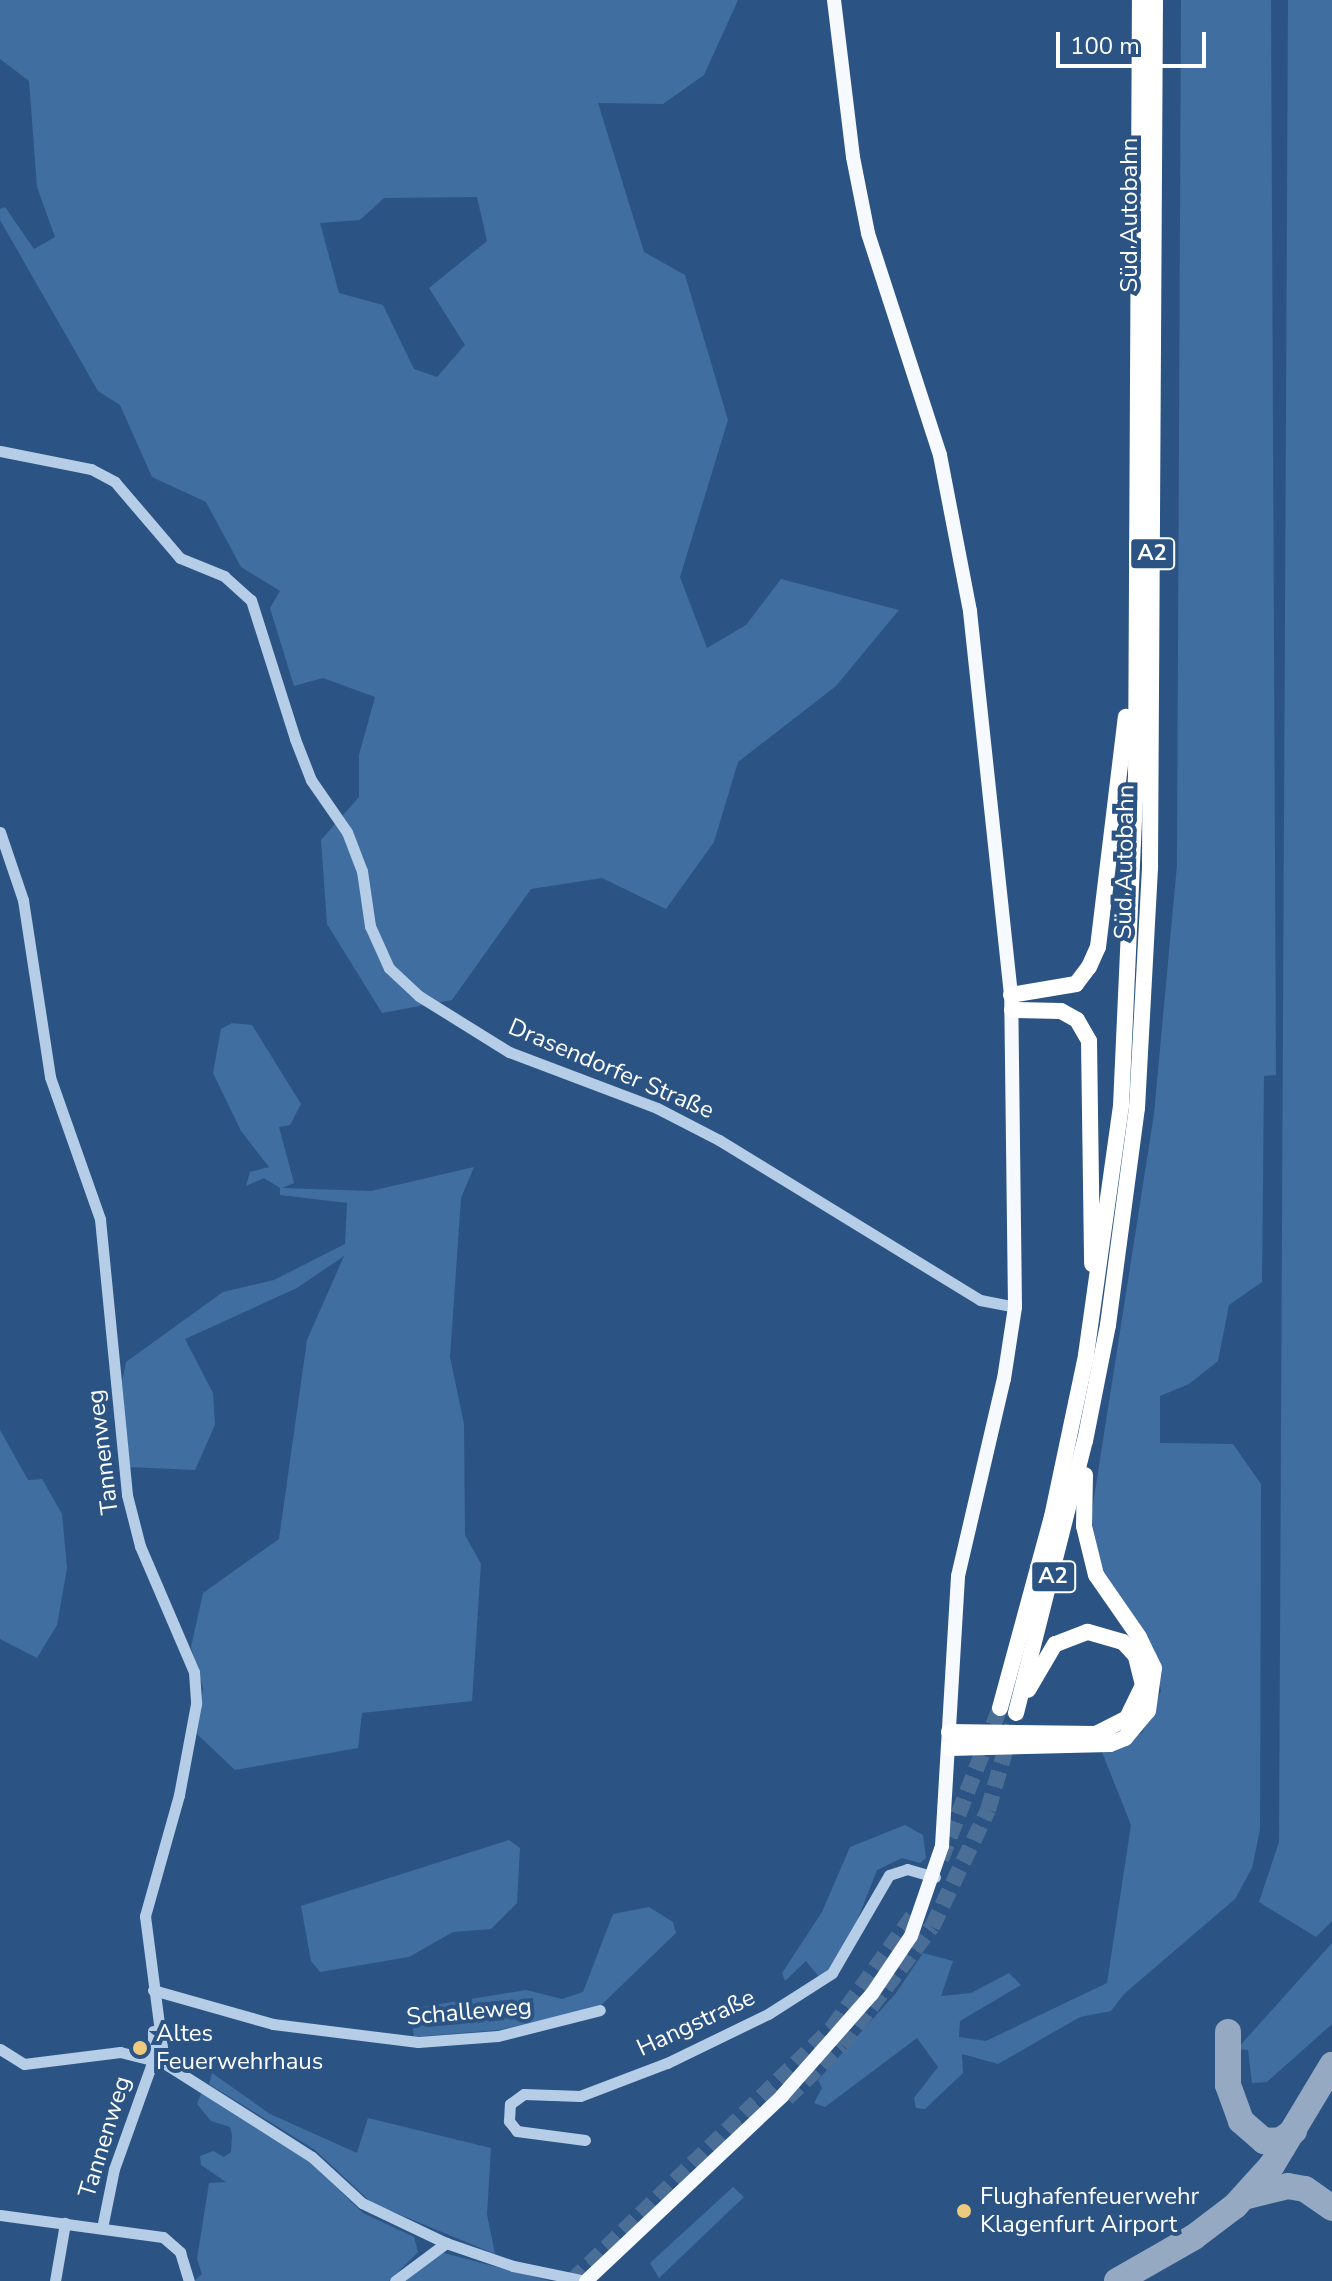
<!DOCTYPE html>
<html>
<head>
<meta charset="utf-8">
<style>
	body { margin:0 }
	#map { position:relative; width:1332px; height:2281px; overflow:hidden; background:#2b5484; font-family:"Nunito Sans",sans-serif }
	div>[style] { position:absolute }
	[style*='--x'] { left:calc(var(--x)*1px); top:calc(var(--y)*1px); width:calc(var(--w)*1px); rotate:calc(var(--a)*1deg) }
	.green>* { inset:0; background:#406ea0 }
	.taxiway>* { height:26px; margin:-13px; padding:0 13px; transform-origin:13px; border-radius:13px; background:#95aac2 }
	.highway-tunnel>* { height:16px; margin-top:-8px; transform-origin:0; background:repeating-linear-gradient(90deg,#4b6e96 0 16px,transparent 0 24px) }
	.minor>* { height:11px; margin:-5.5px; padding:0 5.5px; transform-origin:5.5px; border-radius:5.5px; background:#b5cde7 }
	.major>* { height:14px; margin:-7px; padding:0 7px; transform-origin:7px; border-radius:7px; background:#f6f9fe }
	.highway>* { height:16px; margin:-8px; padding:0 8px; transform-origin:8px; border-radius:8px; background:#fff }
	.dots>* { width:22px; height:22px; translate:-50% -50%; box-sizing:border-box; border:4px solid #2b5484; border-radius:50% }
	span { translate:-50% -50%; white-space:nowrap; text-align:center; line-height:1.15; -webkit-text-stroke:8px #2b5484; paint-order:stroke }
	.shield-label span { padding:2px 6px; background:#2b5484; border:2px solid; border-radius:6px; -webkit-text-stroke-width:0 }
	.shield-label { font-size:22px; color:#fff; font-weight:700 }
	.street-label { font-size:24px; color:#fff }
	.poi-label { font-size:24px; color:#fff }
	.left { translate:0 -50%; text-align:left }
	.scale { position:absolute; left:1056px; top:32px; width:150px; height:36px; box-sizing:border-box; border:4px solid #fff; border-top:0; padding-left:10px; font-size:24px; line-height:28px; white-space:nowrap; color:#fff; -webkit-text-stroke:6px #2b5484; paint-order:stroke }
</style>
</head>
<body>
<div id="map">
	<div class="green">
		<i style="clip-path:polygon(evenodd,0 0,738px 0,704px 75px,663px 104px,598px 103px,644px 252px,685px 275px,728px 420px,680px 577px,707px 648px,746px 625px,781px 579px,899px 610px,836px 686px,738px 762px,714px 842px,666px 909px,602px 878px,531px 889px,452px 1000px,382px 1013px,327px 924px,321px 840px,359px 797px,359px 755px,375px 697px,323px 678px,294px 686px,270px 608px,280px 591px,241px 567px,206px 502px,152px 477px,120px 405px,98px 391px,0 220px,0 209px,5px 207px,34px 249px,55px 237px,37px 187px,29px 81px,0 59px,0 0,477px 197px,487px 241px,429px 288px,465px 345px,437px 377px,414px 369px,383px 305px,339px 293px,320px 223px,360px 220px,384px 198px,477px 197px)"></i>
		<i style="clip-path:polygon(1181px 0,1271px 0,1276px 1075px,1264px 1076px,1262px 1282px,1229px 1305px,1218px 1361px,1189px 1384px,1160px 1396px,1160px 1443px,1233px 1444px,1261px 1484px,1260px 1830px,1252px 1868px,1235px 1899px,1124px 1994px,1111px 2011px,1080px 2017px,998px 2064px,962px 2054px,963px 2073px,925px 2109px,916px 2108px,914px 2098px,938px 2067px,917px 2038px,825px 2107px,814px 2103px,822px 2088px,818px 2080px,896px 1993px,923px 1953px,953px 1961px,941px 1996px,971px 1993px,1009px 1973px,1021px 1985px,960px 2021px,959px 2037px,986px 2041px,1107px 1983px,1131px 1825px,1102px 1752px,1142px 1733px,1161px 1691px,1154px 1648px,1102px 1573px,1091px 1517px,1154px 1114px,1177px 865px)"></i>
		<i style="clip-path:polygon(1288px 0,1332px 0,1332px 1921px,1316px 1937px,1259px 1902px,1279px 1842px)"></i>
		<i style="clip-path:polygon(232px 1023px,252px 1025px,301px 1104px,290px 1125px,279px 1127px,294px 1183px,282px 1188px,371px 1191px,474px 1167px,461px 1198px,450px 1357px,464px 1424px,465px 1535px,481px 1564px,472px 1701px,362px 1713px,358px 1748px,235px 1770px,197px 1734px,203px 1688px,191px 1647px,203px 1593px,279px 1539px,307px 1340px,344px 1256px,297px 1288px,185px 1339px,213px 1393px,215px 1425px,195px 1470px,128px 1467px,122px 1382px,126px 1362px,223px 1292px,274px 1280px,345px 1244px,347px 1203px,280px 1195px,280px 1188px,264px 1178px,246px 1186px,250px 1172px,269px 1167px,241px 1131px,213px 1073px,221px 1029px)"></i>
		<i style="clip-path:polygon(0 1430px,28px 1480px,42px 1479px,62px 1514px,67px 1568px,57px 1625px,37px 1658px,0 1639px)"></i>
		<i style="clip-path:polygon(905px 1825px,923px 1835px,926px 1858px,920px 1863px,902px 1858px,877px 1870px,848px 1944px,833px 1968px,820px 1978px,806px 1961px,785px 1981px,782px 1973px,822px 1912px,850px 1847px)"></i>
		<i style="clip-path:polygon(509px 1840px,520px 1848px,517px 1903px,491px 1929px,453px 1932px,409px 1957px,320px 1972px,311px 1961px,301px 1906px)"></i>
		<i style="clip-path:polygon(649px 1907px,673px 1922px,676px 1933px,599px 2007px,499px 2030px,414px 2037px,410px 2009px,526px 1990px,562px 1999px,583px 1992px,613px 1914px)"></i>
		<i style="clip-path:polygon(1332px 1943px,1332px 2024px,1267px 2082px,1252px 2083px,1248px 2050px,1237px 2049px)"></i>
		<i style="clip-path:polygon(212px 2073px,270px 2114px,357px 2153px,368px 2118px,491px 2148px,487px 2214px,495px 2254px,372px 2203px,315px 2150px,209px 2084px)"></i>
		<i style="clip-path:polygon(202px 2091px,310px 2162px,363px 2213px,414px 2237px,418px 2252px,389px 2281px,194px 2281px,202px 2274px,197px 2259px,209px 2183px,226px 2182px,201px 2165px,200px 2156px,213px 2151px,224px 2157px,231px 2152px,232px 2135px,230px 2127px,211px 2121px,197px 2104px)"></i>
		<i style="clip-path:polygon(733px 2187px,744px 2197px,659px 2278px,650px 2263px)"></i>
		<i style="clip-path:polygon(444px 2253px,550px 2281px,402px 2281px,429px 2257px)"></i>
	</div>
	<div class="taxiway">
		<i style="--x:1228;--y:2032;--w:53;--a:90"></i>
		<i style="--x:1228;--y:2085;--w:38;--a:70"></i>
		<i style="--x:1241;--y:2121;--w:30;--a:41"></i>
		<i style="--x:1264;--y:2141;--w:17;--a:-3"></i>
		<i style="--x:1281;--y:2140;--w:16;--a:-35"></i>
		<i style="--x:1247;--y:2196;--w:42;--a:-13.7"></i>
		<i style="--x:1288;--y:2186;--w:17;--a:10"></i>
		<i style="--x:1305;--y:2189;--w:33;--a:35"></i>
		<i style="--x:1117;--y:2281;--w:89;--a:-29.7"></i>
		<i style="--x:1194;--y:2237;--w:51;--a:-37.1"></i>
		<i style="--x:1235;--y:2206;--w:55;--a:-47.9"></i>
		<i style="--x:1272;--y:2165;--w:117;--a:-59"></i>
	</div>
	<div class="highway-tunnel">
		<i style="--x:941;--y:1859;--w:162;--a:-68.7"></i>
		<i style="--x:787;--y:2098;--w:76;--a:-43.9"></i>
		<i style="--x:842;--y:2045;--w:148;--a:-52.7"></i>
		<i style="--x:932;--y:1927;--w:130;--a:-64.4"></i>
		<i style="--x:988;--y:1810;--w:101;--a:-73.9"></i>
		<i style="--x:572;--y:2281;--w:364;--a:-44.2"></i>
		<i style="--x:833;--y:2027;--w:140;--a:-54.3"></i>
	</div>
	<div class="minor">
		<i style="--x:0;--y:451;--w:93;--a:11.2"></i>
		<i style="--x:91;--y:469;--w:27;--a:28"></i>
		<i style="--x:115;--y:482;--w:100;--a:49.5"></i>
		<i style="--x:180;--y:558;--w:48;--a:22.2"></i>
		<i style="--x:224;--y:576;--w:36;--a:42"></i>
		<i style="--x:251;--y:600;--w:146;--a:72.4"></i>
		<i style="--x:295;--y:739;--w:44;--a:68.7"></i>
		<i style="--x:311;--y:780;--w:63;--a:55.3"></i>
		<i style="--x:347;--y:832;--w:42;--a:69"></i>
		<i style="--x:362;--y:871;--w:56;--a:81.7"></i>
		<i style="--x:370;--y:926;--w:46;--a:65.7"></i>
		<i style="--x:389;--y:968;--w:41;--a:43"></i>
		<i style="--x:419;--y:996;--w:106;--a:31.9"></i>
		<i style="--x:509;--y:1052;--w:158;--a:20.7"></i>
		<i style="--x:657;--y:1108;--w:70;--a:27.3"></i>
		<i style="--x:719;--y:1140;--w:306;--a:31.5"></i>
		<i style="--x:980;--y:1300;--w:36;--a:11"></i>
		<i style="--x:0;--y:832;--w:72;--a:71.3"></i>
		<i style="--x:23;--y:900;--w:179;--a:81.3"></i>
		<i style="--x:50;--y:1077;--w:151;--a:70.6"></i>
		<i style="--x:100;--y:1219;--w:277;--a:84.4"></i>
		<i style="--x:127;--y:1495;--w:53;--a:75.7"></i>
		<i style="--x:140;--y:1546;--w:137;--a:66.8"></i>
		<i style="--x:194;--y:1672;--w:32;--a:86"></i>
		<i style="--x:196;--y:1704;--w:93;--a:100.6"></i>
		<i style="--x:179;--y:1795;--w:126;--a:105.7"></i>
		<i style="--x:145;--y:1916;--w:148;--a:82.6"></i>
		<i style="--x:153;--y:1990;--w:125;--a:15.8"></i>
		<i style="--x:273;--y:2024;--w:146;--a:7.1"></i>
		<i style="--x:418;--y:2042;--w:80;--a:-4.3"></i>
		<i style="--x:498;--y:2036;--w:105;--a:-14.3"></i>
		<i style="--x:0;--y:2049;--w:28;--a:32"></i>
		<i style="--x:24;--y:2064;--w:97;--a:-7.1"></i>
		<i style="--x:120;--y:2052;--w:45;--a:14"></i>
		<i style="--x:164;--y:2063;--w:175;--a:32.4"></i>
		<i style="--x:312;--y:2157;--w:68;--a:42.6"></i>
		<i style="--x:362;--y:2203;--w:93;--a:25.5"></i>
		<i style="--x:585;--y:2140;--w:69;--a:-172.5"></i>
		<i style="--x:517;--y:2131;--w:13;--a:-129"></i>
		<i style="--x:509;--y:2121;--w:17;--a:-87"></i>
		<i style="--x:510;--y:2104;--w:17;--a:-36"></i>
		<i style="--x:524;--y:2094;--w:56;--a:2"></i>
		<i style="--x:580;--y:2096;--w:93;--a:-20.8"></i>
		<i style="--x:667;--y:2063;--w:112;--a:-25.9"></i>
		<i style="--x:768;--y:2014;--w:76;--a:-32.6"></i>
		<i style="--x:832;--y:1973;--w:113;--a:-59.8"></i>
		<i style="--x:889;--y:1875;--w:19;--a:-18"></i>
		<i style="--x:907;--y:1869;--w:29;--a:16"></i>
		<i style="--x:0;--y:2215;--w:164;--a:7.7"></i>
		<i style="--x:163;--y:2237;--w:23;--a:41"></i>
		<i style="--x:180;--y:2252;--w:30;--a:73"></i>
		<i style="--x:102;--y:2228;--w:60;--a:-78.5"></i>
		<i style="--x:114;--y:2169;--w:116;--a:-70.3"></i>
		<i style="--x:153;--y:2060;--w:29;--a:-90"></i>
		<i style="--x:55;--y:2281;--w:59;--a:-80.2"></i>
		<i style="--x:395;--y:2281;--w:64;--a:-36.7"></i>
		<i style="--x:446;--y:2243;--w:71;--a:18.9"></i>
		<i style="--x:513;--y:2266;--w:75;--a:11.6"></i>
	</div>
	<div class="major">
		<i style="--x:586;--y:2281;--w:270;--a:-43.3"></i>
		<i style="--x:782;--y:2096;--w:136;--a:-48.6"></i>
		<i style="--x:872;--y:1994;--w:70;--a:-56.1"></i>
		<i style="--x:911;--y:1936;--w:95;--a:-71"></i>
		<i style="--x:942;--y:1846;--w:270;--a:-86.6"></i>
		<i style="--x:958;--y:1576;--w:202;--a:-76.9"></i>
		<i style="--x:1004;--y:1379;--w:73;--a:-81.3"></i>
		<i style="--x:1015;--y:1307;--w:312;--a:-90.7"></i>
		<i style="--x:1011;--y:995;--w:386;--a:-96.1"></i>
		<i style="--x:970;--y:611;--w:159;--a:-100.9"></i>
		<i style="--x:940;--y:455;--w:233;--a:-108"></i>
		<i style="--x:868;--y:233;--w:77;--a:-101.2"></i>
		<i style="--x:853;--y:157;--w:158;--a:-96.9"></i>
	</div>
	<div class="highway">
		<i style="--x:1011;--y:995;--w:66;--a:-9.6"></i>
		<i style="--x:1076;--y:984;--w:21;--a:-53"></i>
		<i style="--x:1089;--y:967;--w:22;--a:-66"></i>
		<i style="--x:1098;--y:947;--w:232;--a:-83.1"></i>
		<i style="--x:1012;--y:1010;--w:49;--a:1.2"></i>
		<i style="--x:1061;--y:1011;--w:18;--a:29"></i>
		<i style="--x:1077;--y:1020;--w:24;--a:60"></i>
		<i style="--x:1089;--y:1041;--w:223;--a:89.2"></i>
		<i style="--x:1000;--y:1708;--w:198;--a:-74.8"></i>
		<i style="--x:1052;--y:1517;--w:166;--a:-78.1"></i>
		<i style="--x:1086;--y:1355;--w:251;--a:-82"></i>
		<i style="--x:1121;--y:1106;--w:328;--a:-87.4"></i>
		<i style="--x:1136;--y:778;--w:778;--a:-89.71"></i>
		<i style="--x:1016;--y:1713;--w:281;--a:-75.8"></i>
		<i style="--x:1085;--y:1441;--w:118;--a:-78.8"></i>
		<i style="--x:1108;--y:1325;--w:219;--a:-82.4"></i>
		<i style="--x:1137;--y:1108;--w:243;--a:-86.9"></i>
		<i style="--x:1150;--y:865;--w:865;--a:-89.67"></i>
		<i style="--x:949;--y:1732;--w:147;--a:0.8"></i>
		<i style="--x:1096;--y:1734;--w:35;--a:-27"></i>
		<i style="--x:1127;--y:1718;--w:37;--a:-64"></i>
		<i style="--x:1143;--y:1685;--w:30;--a:-104"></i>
		<i style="--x:1136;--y:1656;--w:19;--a:-133"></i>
		<i style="--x:1123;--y:1642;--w:37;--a:-164"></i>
		<i style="--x:1087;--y:1632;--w:34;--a:159"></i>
		<i style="--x:1055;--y:1644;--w:53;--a:120.4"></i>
		<i style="--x:949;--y:1748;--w:161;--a:-1.4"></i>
		<i style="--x:1110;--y:1744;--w:16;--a:-22"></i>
		<i style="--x:1125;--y:1738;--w:35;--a:-50"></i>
		<i style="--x:1148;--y:1711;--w:43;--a:-82.1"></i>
		<i style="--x:1154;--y:1668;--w:34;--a:-116"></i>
		<i style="--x:1139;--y:1637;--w:75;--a:-124.7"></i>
		<i style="--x:1096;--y:1575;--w:50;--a:-103.8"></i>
		<i style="--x:1084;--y:1526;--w:51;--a:-88.9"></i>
	</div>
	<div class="dots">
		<i style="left:140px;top:2048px;background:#edca7d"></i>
		<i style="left:964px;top:2211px;background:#edca7d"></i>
	</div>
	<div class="shield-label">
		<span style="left:1152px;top:554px">A2</span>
		<span style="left:1053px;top:1577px">A2</span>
	</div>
	<div class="street-label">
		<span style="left:1130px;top:215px;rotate:-90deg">Süd Autobahn</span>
		<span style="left:1125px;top:862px;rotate:-89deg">Süd Autobahn</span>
		<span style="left:611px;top:1069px;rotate:23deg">Drasendorfer Straße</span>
		<span style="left:103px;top:1452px;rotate:-97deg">Tannenweg</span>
		<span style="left:469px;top:2012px;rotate:-5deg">Schalleweg</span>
		<span style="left:696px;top:2023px;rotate:-25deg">Hangstraße</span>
		<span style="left:105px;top:2137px;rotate:-73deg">Tannenweg</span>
	</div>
	<div class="poi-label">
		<span class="left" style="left:156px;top:2048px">Altes<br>Feuerwehrhaus</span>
		<span class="left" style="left:980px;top:2211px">Flughafenfeuerwehr<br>Klagenfurt Airport</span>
	</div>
	<div class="scale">100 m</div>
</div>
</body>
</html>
